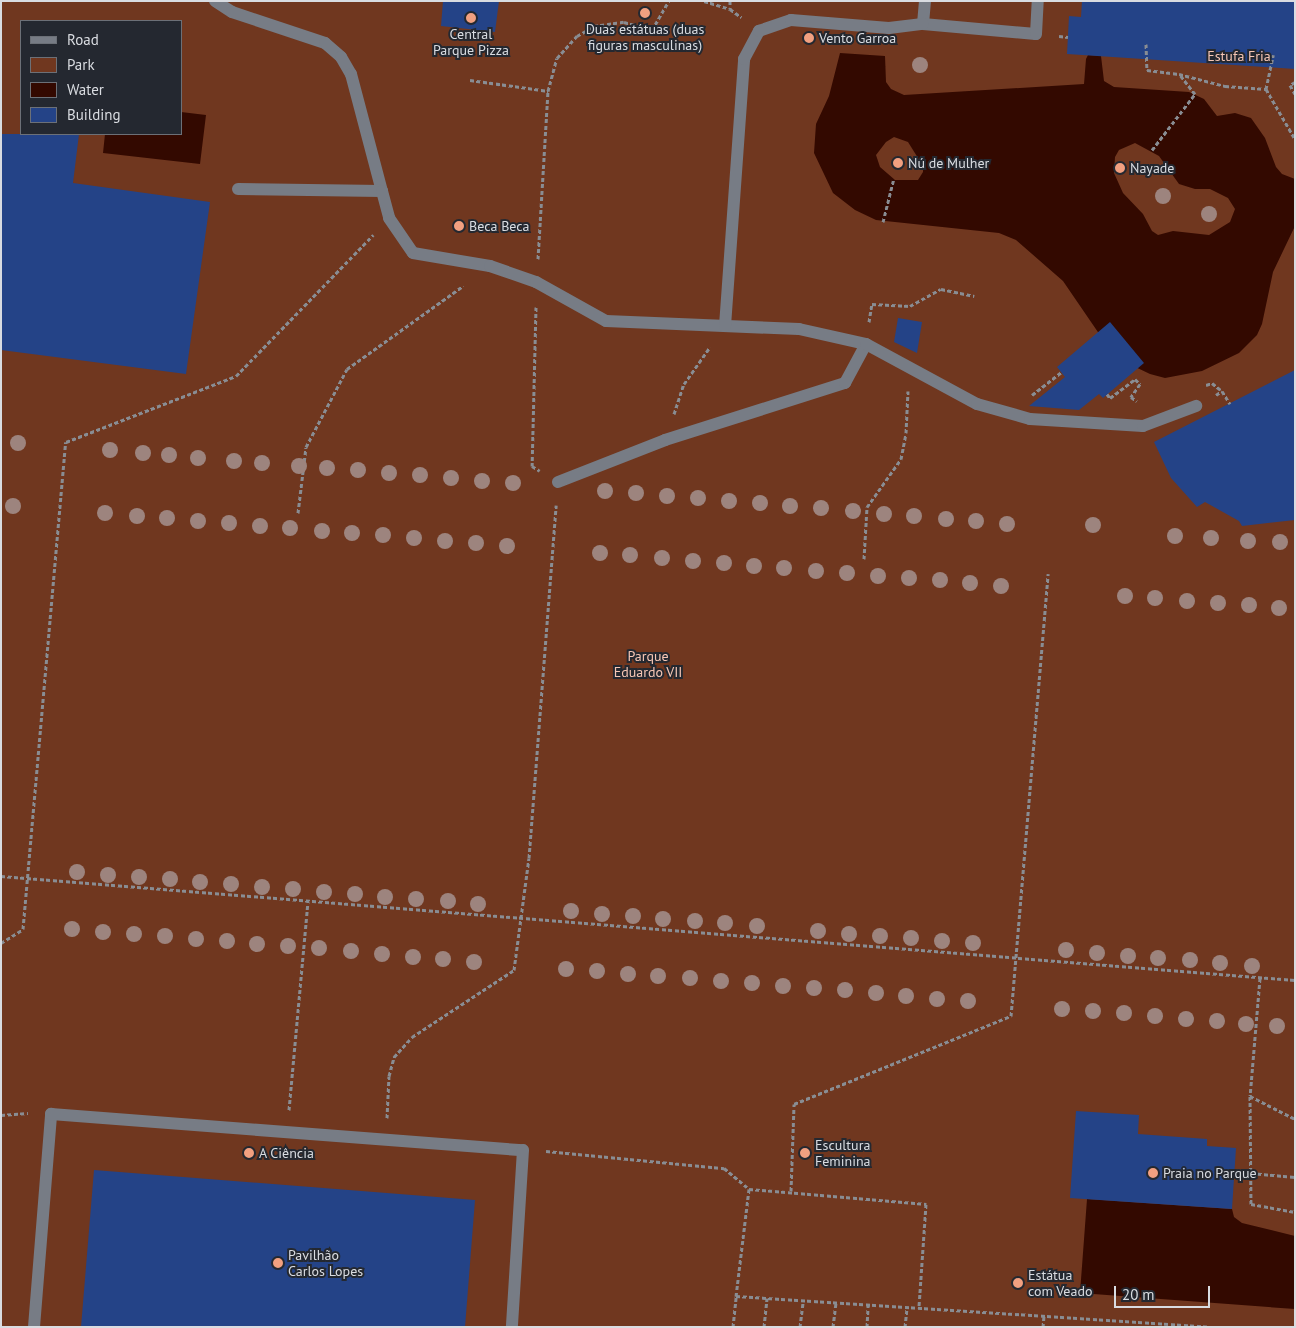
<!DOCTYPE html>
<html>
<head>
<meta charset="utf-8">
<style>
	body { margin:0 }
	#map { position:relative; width:1296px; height:1328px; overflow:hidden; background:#2e323a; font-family:"PT Sans",sans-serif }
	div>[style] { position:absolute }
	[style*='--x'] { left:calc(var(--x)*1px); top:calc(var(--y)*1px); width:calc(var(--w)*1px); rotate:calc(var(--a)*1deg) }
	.green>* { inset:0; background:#70371f }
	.water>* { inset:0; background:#330900 }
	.building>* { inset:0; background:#244387 }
	.path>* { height:3px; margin-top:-1.5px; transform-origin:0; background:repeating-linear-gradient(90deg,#898d93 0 4px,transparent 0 6.5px) }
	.lane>* { height:12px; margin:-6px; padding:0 6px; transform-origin:6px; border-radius:6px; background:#777c85 }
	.street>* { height:12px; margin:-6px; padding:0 6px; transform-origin:6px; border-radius:6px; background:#777c85 }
	.trees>* { width:16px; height:16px; margin:-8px; border-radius:50%; background:#9d847e }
	.dots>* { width:14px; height:14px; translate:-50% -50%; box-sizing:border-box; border:2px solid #242830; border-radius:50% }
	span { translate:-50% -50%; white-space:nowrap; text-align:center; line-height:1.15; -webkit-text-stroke:4px #242830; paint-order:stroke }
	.poi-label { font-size:14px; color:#d9dce1 }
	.left { translate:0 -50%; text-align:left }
	.park-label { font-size:14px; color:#f7c7b5 }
	.frame { position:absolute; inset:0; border:2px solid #d9dce1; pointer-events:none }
	.legend { position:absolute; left:20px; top:20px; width:162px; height:115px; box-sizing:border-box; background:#242830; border:1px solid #6c7077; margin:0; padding:6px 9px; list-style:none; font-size:15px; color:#d9dce1 }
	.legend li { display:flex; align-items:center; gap:10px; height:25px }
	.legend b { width:25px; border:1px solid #6c7077 }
	.scale { position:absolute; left:1114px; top:1286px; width:96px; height:22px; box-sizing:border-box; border:2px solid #d9dce1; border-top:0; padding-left:6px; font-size:15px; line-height:18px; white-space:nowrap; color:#d9dce1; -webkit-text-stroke:4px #242830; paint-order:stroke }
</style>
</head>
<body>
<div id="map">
	<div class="green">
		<i style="clip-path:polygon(evenodd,1px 1px,1295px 1px,1295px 1327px,1px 1327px,1px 1px,21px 21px,181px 21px,181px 134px,21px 134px,21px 21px)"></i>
	</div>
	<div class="water">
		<i style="clip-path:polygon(evenodd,840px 53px,885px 56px,886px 82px,891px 89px,904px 95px,1084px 84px,1086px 59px,1088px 55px,1101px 56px,1104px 81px,1114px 87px,1189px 92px,1204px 99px,1217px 116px,1235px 113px,1251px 118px,1265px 138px,1276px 167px,1282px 174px,1295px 179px,1295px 226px,1273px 272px,1262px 324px,1257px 335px,1239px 353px,1202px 371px,1165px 378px,1150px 374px,1127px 363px,1102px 338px,1063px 281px,1016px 240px,999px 233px,876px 220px,855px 210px,833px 193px,814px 153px,816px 124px,829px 96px,840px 53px,894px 137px,908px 142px,923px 166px,923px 172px,918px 180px,895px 180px,880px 167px,876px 155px,886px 142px,894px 137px,840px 53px,1135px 143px,1159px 156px,1179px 184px,1195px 189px,1210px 189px,1228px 198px,1235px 209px,1230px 222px,1209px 235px,1173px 231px,1158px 235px,1152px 231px,1143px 214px,1123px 193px,1114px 173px,1115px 157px,1119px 150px,1135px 143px)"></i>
		<i style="clip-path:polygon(181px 112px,206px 115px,200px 164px,103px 153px,105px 134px,181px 134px)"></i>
		<i style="clip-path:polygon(1087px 1199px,1232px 1209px,1234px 1217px,1242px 1223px,1295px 1236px,1295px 1309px,1080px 1293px)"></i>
	</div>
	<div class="building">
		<i style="clip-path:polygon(443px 1px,499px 1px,495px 32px,441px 26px)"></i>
		<i style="clip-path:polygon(1082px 1px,1295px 1px,1295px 69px,1067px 54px,1069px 16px,1081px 17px)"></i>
		<i style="clip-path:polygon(1px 134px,79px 134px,73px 183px,210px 202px,186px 374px,1px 350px)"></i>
		<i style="clip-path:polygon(898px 318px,922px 322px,917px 353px,894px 342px)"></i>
		<i style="clip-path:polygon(1110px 322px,1144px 363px,1103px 398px,1099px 394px,1079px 410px,1029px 406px,1065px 377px,1057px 367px)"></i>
		<i style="clip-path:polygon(1295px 370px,1295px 520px,1242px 526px,1239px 521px,1205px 502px,1197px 507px,1171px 478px,1154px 442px)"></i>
		<i style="clip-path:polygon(1076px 1111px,1139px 1115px,1138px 1134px,1207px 1139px,1207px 1146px,1236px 1148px,1232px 1209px,1070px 1198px)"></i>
		<i style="clip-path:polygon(94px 1170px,475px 1200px,465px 1327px,81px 1327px)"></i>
	</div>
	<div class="path">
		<i style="--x:704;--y:1;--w:27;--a:17"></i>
		<i style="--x:730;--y:1;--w:8;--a:90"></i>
		<i style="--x:730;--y:9;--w:14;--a:36"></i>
		<i style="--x:1059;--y:36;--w:9;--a:6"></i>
		<i style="--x:1146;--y:44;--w:26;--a:88"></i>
		<i style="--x:1147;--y:70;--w:32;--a:7"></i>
		<i style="--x:1179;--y:74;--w:48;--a:14.6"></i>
		<i style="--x:1225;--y:86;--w:41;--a:4.2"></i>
		<i style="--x:1266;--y:89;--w:58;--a:59.9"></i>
		<i style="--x:470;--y:80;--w:79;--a:8"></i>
		<i style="--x:1295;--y:82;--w:6;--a:149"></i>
		<i style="--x:1290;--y:85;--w:10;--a:61"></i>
		<i style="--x:1266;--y:89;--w:35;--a:-78"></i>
		<i style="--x:1152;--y:150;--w:71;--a:-52.5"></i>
		<i style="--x:1195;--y:94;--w:24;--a:-128"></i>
		<i style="--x:883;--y:222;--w:45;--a:-76"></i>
		<i style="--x:538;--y:259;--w:168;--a:-86.6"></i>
		<i style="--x:548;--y:91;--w:34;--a:-75"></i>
		<i style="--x:557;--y:58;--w:30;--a:-48"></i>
		<i style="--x:577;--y:36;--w:20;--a:-30"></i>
		<i style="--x:594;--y:26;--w:30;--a:-8"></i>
		<i style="--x:624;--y:22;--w:29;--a:16"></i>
		<i style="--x:652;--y:30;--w:34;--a:-60"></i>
		<i style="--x:536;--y:307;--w:159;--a:91.4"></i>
		<i style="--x:532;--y:466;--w:9;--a:32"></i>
		<i style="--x:869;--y:322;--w:18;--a:-81"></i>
		<i style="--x:872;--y:304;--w:38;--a:3"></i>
		<i style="--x:910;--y:306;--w:35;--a:-29"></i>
		<i style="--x:941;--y:289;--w:34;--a:12"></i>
		<i style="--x:1206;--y:385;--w:6;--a:-18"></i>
		<i style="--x:1212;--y:383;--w:13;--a:39"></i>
		<i style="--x:1107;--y:394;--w:5;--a:53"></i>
		<i style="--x:1110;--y:398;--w:31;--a:-37"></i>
		<i style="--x:1135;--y:379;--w:7;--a:45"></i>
		<i style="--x:1140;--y:384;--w:16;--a:125"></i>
		<i style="--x:1131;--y:397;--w:7;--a:34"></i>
		<i style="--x:1032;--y:395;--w:37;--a:-38"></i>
		<i style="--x:1216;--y:395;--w:7;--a:-34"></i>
		<i style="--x:1222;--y:391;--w:15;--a:58"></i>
		<i style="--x:674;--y:414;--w:32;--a:-72"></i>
		<i style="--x:684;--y:384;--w:45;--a:-54.9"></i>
		<i style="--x:298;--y:513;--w:66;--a:-83.1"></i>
		<i style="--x:306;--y:447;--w:88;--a:-62.3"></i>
		<i style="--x:347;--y:369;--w:143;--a:-35.6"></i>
		<i style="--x:864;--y:559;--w:52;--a:-86.7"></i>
		<i style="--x:867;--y:507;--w:59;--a:-54.7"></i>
		<i style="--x:901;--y:459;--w:26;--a:-79"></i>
		<i style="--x:906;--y:433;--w:42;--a:-87.3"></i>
		<i style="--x:1;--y:876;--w:1298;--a:4.6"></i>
		<i style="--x:1;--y:943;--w:26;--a:-32"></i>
		<i style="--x:23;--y:929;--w:489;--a:-85"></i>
		<i style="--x:66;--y:442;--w:182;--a:-21.2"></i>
		<i style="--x:236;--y:376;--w:197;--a:-45.8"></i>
		<i style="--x:1260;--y:978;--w:118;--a:94.8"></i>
		<i style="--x:1250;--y:1096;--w:108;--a:89.5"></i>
		<i style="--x:1251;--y:1204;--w:45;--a:10.3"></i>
		<i style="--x:1250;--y:1096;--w:51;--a:27.1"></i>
		<i style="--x:289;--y:1110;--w:210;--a:-84.8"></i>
		<i style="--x:1;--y:1115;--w:27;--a:-4"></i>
		<i style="--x:387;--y:1118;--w:42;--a:-87.3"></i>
		<i style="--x:389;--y:1076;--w:20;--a:-75"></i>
		<i style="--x:394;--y:1057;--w:27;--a:-48"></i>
		<i style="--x:412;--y:1037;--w:122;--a:-33.3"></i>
		<i style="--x:514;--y:970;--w:113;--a:-82.4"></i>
		<i style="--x:529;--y:858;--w:354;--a:-85.6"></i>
		<i style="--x:546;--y:1151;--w:179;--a:5.5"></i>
		<i style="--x:724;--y:1168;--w:33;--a:40"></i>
		<i style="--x:749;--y:1189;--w:178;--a:4.8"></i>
		<i style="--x:926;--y:1204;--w:104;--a:93.9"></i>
		<i style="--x:1251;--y:1173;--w:44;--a:5.2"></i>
		<i style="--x:749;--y:1189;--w:108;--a:96.9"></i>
		<i style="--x:736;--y:1296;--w:475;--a:3.7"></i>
		<i style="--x:791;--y:1191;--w:87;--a:-88"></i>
		<i style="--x:794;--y:1104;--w:234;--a:-22.1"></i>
		<i style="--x:1011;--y:1016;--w:444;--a:-85.2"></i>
		<i style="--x:733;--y:1327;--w:31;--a:-84"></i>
		<i style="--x:764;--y:1327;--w:29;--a:-84"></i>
		<i style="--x:800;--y:1327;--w:26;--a:-83"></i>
		<i style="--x:833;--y:1327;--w:24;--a:-83"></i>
		<i style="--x:867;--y:1327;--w:22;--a:-87"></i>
		<i style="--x:905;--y:1327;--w:19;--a:-84"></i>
		<i style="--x:1043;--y:1327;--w:11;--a:-85"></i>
	</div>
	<div class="lane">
		<i style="--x:215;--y:1;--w:20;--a:33"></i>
		<i style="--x:232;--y:12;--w:98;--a:18.4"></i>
		<i style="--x:325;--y:43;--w:21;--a:41"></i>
		<i style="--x:341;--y:57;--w:20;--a:60"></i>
		<i style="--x:351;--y:74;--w:121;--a:75.2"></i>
		<i style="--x:382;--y:191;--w:144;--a:-179.2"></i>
		<i style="--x:925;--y:1;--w:23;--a:95"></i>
		<i style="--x:923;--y:24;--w:113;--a:5.1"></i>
		<i style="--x:1036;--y:34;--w:33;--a:-87"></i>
		<i style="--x:558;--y:482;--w:115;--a:-21.4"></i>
		<i style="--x:665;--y:440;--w:189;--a:-17.6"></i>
		<i style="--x:845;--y:383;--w:44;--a:-61.7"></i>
	</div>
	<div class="street">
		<i style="--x:382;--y:191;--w:28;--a:75"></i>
		<i style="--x:389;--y:218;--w:42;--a:55.6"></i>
		<i style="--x:413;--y:253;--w:78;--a:9.6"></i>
		<i style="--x:490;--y:266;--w:49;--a:19.2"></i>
		<i style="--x:536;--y:282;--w:80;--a:29.1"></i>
		<i style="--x:606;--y:321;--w:193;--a:2.4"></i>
		<i style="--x:799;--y:329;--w:69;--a:12.6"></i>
		<i style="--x:866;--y:344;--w:126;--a:28.4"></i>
		<i style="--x:977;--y:404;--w:55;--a:15.8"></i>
		<i style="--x:1030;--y:419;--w:113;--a:3.5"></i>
		<i style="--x:1143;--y:426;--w:57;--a:-20.7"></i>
		<i style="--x:725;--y:326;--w:268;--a:-85.9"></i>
		<i style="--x:744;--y:59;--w:32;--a:-62"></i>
		<i style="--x:759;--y:31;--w:34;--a:-19"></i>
		<i style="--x:791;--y:20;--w:98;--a:4.7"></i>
		<i style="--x:889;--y:28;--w:34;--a:-7"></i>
		<i style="--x:34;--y:1327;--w:214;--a:-85.4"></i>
		<i style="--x:51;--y:1114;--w:473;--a:4.4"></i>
		<i style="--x:523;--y:1150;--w:177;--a:93.6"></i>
	</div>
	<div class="trees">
		<i style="left:920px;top:65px"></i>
		<i style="left:1163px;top:196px"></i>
		<i style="left:1209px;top:214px"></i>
		<i style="left:18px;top:443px"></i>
		<i style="left:110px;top:450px"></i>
		<i style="left:143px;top:453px"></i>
		<i style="left:169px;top:455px"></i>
		<i style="left:198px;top:458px"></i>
		<i style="left:234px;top:461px"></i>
		<i style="left:262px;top:463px"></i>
		<i style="left:299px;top:466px"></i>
		<i style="left:327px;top:468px"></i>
		<i style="left:358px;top:470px"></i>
		<i style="left:389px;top:473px"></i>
		<i style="left:420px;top:475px"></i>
		<i style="left:451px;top:478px"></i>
		<i style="left:482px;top:481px"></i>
		<i style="left:513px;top:483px"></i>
		<i style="left:605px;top:491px"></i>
		<i style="left:636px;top:493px"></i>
		<i style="left:667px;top:496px"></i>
		<i style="left:698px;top:498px"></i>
		<i style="left:729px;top:501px"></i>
		<i style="left:760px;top:503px"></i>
		<i style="left:13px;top:506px"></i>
		<i style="left:790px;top:506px"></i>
		<i style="left:821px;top:508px"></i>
		<i style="left:853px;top:511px"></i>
		<i style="left:105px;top:513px"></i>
		<i style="left:884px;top:514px"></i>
		<i style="left:137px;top:516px"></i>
		<i style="left:914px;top:516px"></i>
		<i style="left:167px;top:518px"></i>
		<i style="left:946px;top:519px"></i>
		<i style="left:198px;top:521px"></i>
		<i style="left:976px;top:521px"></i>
		<i style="left:229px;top:523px"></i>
		<i style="left:1007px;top:524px"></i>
		<i style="left:1093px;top:525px"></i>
		<i style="left:260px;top:526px"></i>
		<i style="left:290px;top:528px"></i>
		<i style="left:322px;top:531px"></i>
		<i style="left:352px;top:533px"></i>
		<i style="left:383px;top:535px"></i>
		<i style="left:1175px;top:536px"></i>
		<i style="left:414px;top:538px"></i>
		<i style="left:1211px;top:538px"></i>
		<i style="left:445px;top:541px"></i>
		<i style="left:1248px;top:541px"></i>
		<i style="left:1280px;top:542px"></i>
		<i style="left:476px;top:543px"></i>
		<i style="left:507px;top:546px"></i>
		<i style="left:600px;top:553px"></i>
		<i style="left:630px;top:555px"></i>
		<i style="left:662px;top:558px"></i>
		<i style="left:693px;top:561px"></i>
		<i style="left:724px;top:563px"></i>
		<i style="left:754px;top:566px"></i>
		<i style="left:784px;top:568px"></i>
		<i style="left:816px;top:571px"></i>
		<i style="left:847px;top:573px"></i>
		<i style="left:878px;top:576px"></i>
		<i style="left:909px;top:578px"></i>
		<i style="left:940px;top:580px"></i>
		<i style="left:970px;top:583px"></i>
		<i style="left:1001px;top:586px"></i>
		<i style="left:1125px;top:596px"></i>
		<i style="left:1155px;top:598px"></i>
		<i style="left:1187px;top:601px"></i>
		<i style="left:1218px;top:603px"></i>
		<i style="left:1249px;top:605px"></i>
		<i style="left:1279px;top:608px"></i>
		<i style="left:77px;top:872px"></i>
		<i style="left:108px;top:875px"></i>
		<i style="left:139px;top:877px"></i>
		<i style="left:170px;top:879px"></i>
		<i style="left:200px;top:882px"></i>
		<i style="left:231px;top:884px"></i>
		<i style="left:262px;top:887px"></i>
		<i style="left:293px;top:889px"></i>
		<i style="left:324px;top:892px"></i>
		<i style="left:355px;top:894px"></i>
		<i style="left:385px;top:897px"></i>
		<i style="left:416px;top:899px"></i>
		<i style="left:448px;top:901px"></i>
		<i style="left:478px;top:904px"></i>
		<i style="left:571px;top:911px"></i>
		<i style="left:602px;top:914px"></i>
		<i style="left:633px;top:916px"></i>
		<i style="left:663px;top:919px"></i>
		<i style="left:695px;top:921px"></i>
		<i style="left:725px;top:923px"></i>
		<i style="left:757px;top:926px"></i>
		<i style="left:72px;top:929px"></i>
		<i style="left:818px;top:931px"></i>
		<i style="left:103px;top:932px"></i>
		<i style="left:134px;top:934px"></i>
		<i style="left:849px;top:934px"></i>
		<i style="left:165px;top:936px"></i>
		<i style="left:880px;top:936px"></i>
		<i style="left:911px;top:938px"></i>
		<i style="left:196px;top:939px"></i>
		<i style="left:227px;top:941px"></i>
		<i style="left:942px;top:941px"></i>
		<i style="left:973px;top:943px"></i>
		<i style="left:257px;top:944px"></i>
		<i style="left:288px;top:946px"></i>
		<i style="left:319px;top:948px"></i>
		<i style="left:1066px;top:950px"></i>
		<i style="left:351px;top:951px"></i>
		<i style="left:1097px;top:953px"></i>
		<i style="left:382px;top:954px"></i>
		<i style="left:1128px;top:956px"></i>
		<i style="left:413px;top:957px"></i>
		<i style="left:1158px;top:958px"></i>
		<i style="left:443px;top:959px"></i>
		<i style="left:1190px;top:960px"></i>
		<i style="left:474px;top:962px"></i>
		<i style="left:1220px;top:963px"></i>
		<i style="left:1252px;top:966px"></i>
		<i style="left:566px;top:969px"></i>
		<i style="left:597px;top:971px"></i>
		<i style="left:628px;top:974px"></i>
		<i style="left:658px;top:976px"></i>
		<i style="left:690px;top:978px"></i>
		<i style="left:721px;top:981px"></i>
		<i style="left:752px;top:983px"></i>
		<i style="left:783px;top:986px"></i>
		<i style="left:814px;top:988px"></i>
		<i style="left:845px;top:990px"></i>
		<i style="left:876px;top:993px"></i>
		<i style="left:906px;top:996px"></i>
		<i style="left:937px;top:999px"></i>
		<i style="left:968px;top:1001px"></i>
		<i style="left:1062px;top:1009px"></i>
		<i style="left:1093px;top:1011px"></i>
		<i style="left:1124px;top:1013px"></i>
		<i style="left:1155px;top:1016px"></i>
		<i style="left:1186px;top:1019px"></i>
		<i style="left:1217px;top:1021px"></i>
		<i style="left:1246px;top:1024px"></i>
		<i style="left:1277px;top:1026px"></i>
	</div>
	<div class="dots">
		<i style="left:645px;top:13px;background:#f2a080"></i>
		<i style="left:471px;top:18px;background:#f2a080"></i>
		<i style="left:809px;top:38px;background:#f2a080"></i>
		<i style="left:898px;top:163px;background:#f2a080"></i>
		<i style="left:1120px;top:168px;background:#f2a080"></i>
		<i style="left:459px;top:226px;background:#f2a080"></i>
		<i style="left:249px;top:1153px;background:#f2a080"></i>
		<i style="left:805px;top:1153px;background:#f2a080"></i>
		<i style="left:1153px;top:1173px;background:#f2a080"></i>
		<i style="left:278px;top:1263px;background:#f2a080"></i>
		<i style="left:1018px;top:1283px;background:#f2a080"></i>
	</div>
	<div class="poi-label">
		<span style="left:645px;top:37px">Duas estátuas (duas<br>figuras masculinas)</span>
		<span style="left:471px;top:42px">Central<br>Parque Pizza</span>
		<span class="left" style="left:819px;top:38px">Vento Garroa</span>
		<span class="left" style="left:908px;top:163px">Nú de Mulher</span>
		<span class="left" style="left:1130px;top:168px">Nayade</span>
		<span class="left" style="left:469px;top:226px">Beca Beca</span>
		<span class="left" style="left:815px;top:1153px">Escultura<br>Feminina</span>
		<span class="left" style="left:259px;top:1153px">A Ciência</span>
		<span class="left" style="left:1163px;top:1173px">Praia no Parque</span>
		<span class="left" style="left:288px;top:1263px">Pavilhão<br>Carlos Lopes</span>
		<span class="left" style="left:1028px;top:1283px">Estátua<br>com Veado</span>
	</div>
	<div class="park-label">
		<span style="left:1239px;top:56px">Estufa Fria</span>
		<span style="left:648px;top:664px">Parque<br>Eduardo VII</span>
	</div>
	<div class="frame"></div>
	<ul class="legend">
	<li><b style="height:6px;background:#777c85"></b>Road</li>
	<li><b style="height:14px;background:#70371f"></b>Park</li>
	<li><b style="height:14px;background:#330900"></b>Water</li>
	<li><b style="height:14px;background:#244387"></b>Building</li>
	</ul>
	<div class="scale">20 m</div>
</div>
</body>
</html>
